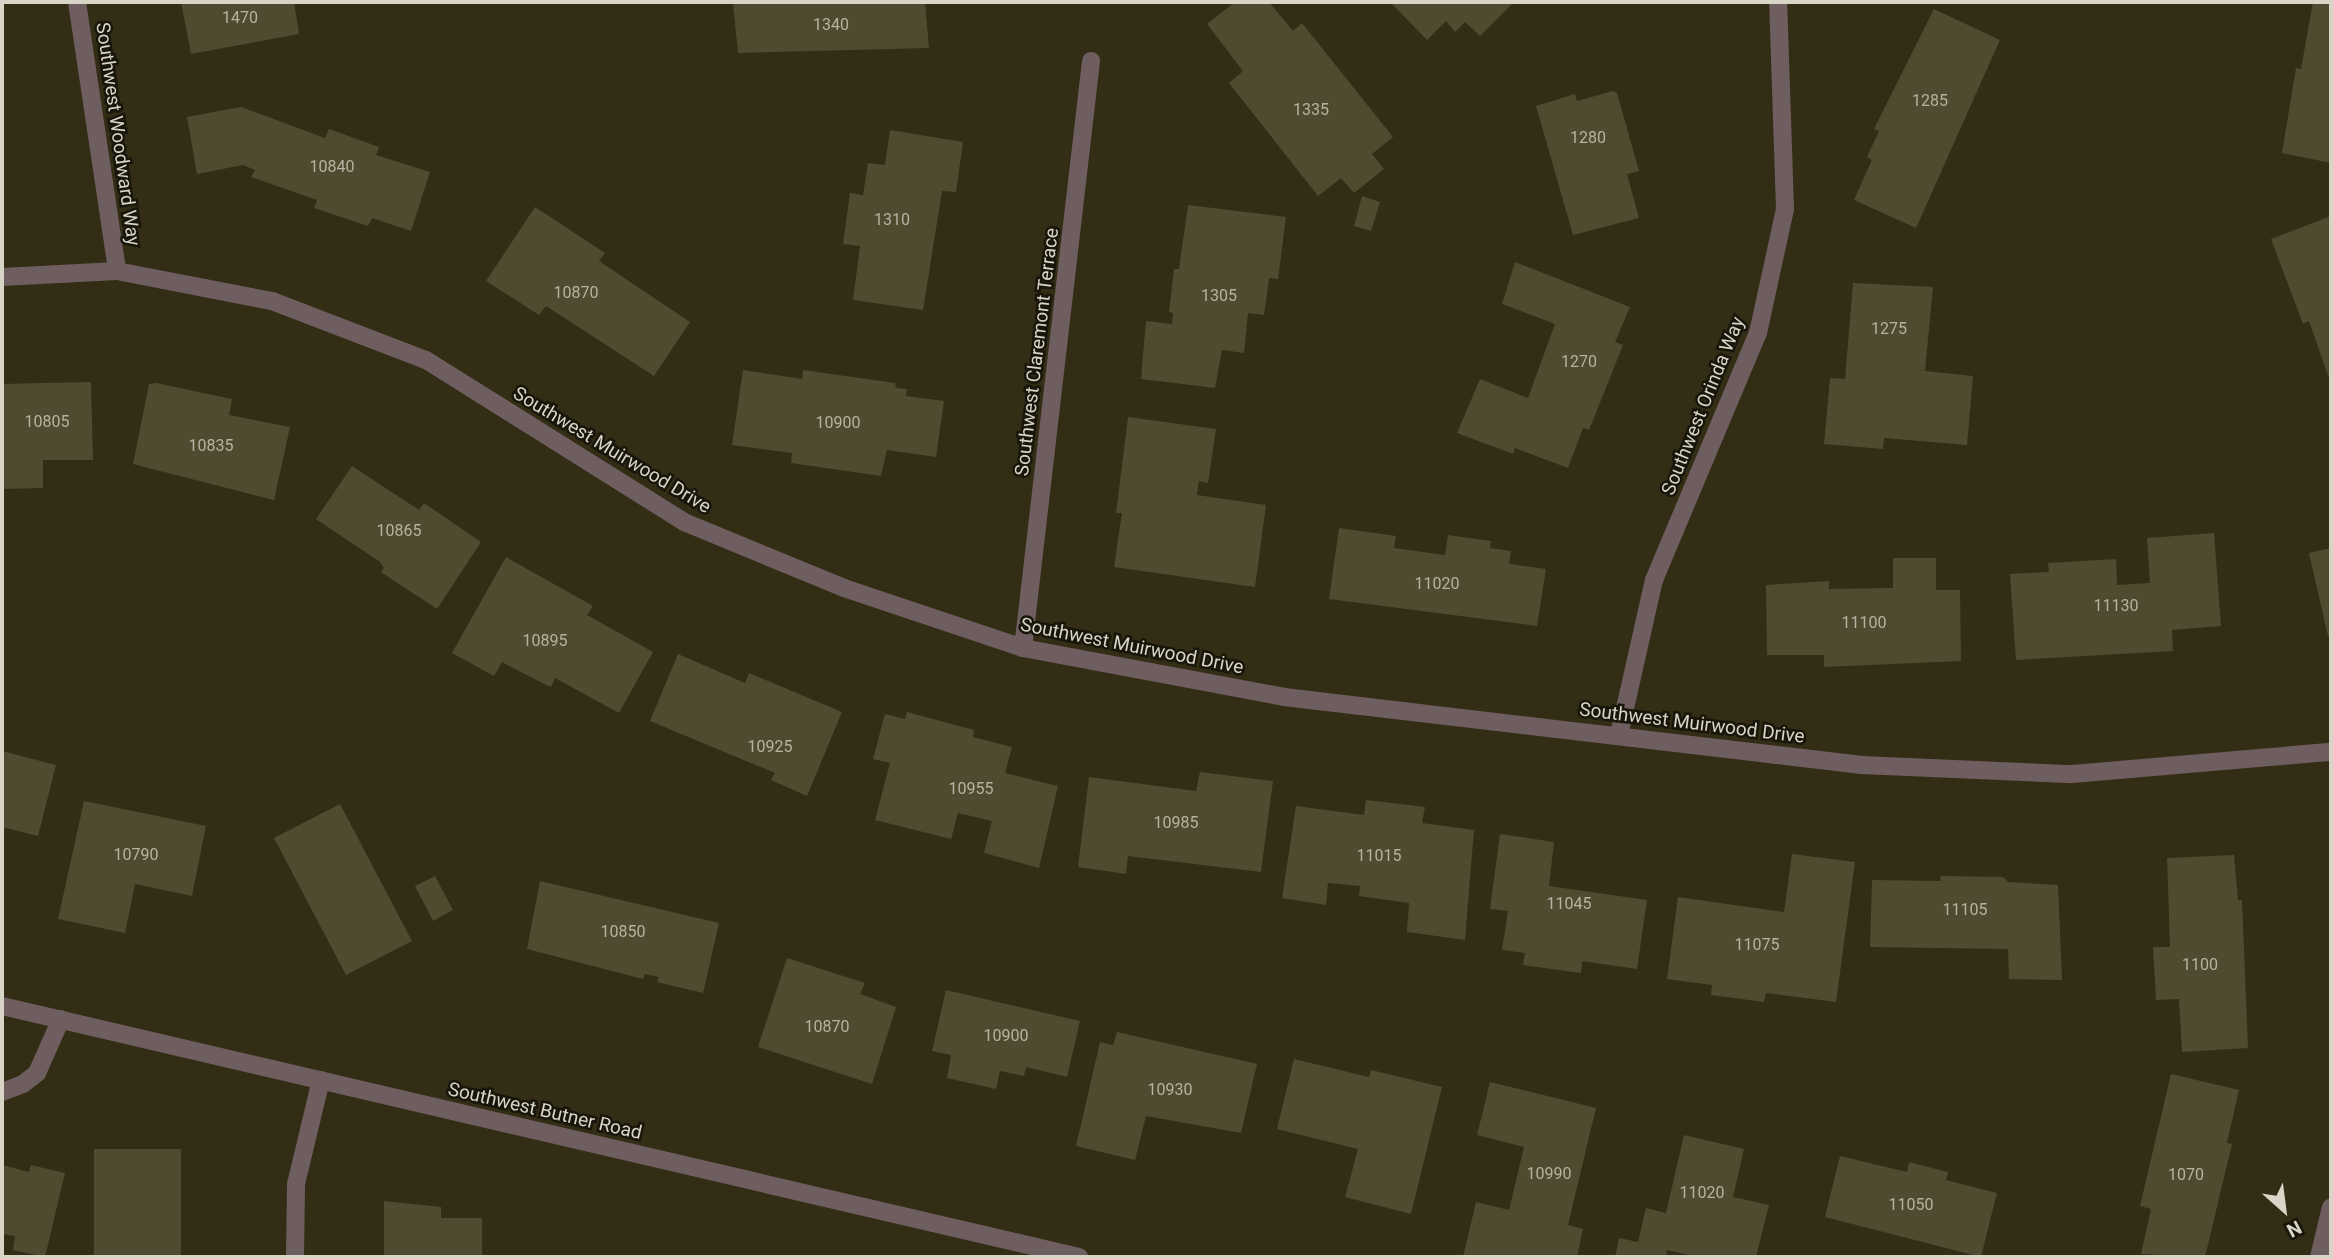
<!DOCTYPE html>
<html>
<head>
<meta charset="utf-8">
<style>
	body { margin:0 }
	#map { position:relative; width:2333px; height:1259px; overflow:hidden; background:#332d15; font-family:Roboto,sans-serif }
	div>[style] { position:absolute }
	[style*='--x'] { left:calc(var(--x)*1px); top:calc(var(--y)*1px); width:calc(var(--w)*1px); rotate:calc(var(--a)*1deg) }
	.building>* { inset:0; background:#504a31 }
	.minor>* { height:18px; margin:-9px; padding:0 9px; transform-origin:9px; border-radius:9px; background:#6f5e60 }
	span { translate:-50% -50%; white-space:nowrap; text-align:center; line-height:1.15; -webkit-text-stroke:5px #18150b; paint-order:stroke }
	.number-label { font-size:16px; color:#b6b2a1 }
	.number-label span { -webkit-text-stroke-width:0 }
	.street-label { font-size:19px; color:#d8d4c6 }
	.frame { position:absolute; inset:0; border:4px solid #d8d4c6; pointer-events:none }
	.north { position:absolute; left:2249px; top:1175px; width:70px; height:70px; -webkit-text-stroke:5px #18150b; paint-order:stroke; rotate:152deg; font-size:19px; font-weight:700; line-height:28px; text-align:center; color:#d8d4c6 }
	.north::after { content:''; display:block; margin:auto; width:24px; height:32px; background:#d8d4c6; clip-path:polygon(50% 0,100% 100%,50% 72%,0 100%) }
</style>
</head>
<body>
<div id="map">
	<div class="building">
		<i style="clip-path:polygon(181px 2px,294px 2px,299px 34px,191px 54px)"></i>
		<i style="clip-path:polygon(733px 2px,925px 2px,929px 48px,738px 53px)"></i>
		<i style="clip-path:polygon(1235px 2px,1269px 2px,1293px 31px,1302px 23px,1393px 137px,1372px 154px,1384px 169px,1354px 193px,1341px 178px,1318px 196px,1229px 83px,1243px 71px,1207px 24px)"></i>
		<i style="clip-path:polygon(1390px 2px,1514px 2px,1480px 36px,1465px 22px,1455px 32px,1446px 21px,1427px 40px)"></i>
		<i style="clip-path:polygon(2313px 2px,2331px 2px,2331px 163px,2282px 153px,2296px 68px,2301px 69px)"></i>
		<i style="clip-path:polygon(1934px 9px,2000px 40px,1916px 228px,1854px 200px,1872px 160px,1867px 157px,1879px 131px,1874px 129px)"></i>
		<i style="clip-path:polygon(1613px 91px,1617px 93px,1639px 171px,1627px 174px,1639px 218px,1573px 235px,1536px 106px,1575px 94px,1577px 101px)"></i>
		<i style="clip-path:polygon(241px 107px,325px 138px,329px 129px,379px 147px,376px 155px,430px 172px,411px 231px,372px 218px,368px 226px,314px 208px,317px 200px,251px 177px,255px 170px,243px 165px,197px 174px,187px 117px)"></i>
		<i style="clip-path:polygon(890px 130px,963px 142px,956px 192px,942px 191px,923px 310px,853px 300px,860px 246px,843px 244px,850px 193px,863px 195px,868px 163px,885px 165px)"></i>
		<i style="clip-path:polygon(1362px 196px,1380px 202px,1371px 231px,1354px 226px)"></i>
		<i style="clip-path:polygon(1188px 205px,1286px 217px,1278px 279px,1269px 278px,1264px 315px,1248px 313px,1244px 353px,1222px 350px,1215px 388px,1141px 379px,1146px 321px,1172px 324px,1173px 313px,1169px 312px,1174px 269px,1179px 269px)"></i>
		<i style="clip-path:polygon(535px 207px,605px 253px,599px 261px,690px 322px,654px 376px,546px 306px,539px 315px,486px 281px)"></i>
		<i style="clip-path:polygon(2331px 216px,2331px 384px,2309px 321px,2303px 324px,2271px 239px)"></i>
		<i style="clip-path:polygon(1515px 262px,1630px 307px,1615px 342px,1623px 345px,1589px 430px,1583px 428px,1568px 468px,1515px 448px,1513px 454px,1457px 433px,1480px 379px,1528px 398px,1555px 324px,1502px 304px)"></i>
		<i style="clip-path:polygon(1853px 283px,1933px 287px,1925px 371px,1973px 376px,1967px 445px,1884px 438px,1883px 449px,1824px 444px,1830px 378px,1845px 379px)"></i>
		<i style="clip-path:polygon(743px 370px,802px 379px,803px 370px,895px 383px,896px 388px,907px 389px,906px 396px,944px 401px,936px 457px,887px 450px,881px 476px,791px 463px,792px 453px,732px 445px)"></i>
		<i style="clip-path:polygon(91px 382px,93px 460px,43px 460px,43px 488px,2px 489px,2px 384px)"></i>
		<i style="clip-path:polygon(156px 383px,232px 399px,229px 415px,290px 427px,274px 500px,133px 464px,149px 384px)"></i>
		<i style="clip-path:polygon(1128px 417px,1216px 429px,1208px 483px,1199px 481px,1197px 495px,1266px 505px,1255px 587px,1114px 567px,1122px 513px,1116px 513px)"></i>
		<i style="clip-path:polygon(352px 466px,419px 510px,424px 503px,481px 542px,437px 609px,381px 572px,384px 568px,380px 562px,316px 519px)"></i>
		<i style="clip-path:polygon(1339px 528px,1396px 536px,1394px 548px,1445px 555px,1448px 535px,1491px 541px,1490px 548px,1511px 551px,1509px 564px,1546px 569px,1537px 626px,1329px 599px)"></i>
		<i style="clip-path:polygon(2214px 533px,2221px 626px,2172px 630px,2173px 651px,2016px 660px,2010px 574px,2049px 572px,2048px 563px,2116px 559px,2117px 585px,2150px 583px,2147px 538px)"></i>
		<i style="clip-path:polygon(2331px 548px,2331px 635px,2328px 636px,2309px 553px)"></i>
		<i style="clip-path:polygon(506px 557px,593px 606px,587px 615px,653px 652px,619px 713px,555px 678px,551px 687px,544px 684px,502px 662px,494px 676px,452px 653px)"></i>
		<i style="clip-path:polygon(1893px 558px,1936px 558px,1936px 590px,1960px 590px,1961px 661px,1824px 667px,1824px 655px,1767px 655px,1766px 585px,1829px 581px,1829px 589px,1893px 588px)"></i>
		<i style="clip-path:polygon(678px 654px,745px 683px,749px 673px,842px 712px,807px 796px,771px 780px,775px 773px,650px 721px)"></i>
		<i style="clip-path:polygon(907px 712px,974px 730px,973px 737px,1012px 747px,1005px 773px,1058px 786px,1039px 868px,984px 853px,992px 821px,958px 813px,951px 839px,875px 820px,890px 763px,873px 759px,885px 714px,905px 719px)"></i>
		<i style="clip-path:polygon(2px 751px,56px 765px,38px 836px,2px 827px)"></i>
		<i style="clip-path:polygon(1200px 772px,1273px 781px,1261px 872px,1128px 856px,1126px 874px,1078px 867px,1089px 777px,1196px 791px)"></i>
		<i style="clip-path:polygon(1366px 800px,1425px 807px,1422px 823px,1474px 830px,1465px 940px,1407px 932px,1409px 903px,1359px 896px,1360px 886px,1328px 883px,1326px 905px,1282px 898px,1296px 806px,1364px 815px)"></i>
		<i style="clip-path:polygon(84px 801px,206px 826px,192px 896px,135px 884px,125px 933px,58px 919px)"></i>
		<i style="clip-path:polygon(340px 804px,412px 941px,346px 975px,274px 838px)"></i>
		<i style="clip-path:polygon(1500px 834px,1554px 842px,1549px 886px,1647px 900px,1637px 969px,1582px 961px,1581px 973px,1523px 965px,1525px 953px,1502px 950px,1508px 911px,1490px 909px)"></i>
		<i style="clip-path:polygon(1792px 854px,1855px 862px,1836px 1002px,1766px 993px,1764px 1002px,1711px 995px,1712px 985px,1667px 979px,1678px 897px,1784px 912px)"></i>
		<i style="clip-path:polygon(2234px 855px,2238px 900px,2242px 900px,2248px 1048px,2182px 1052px,2179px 999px,2156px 1000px,2153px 947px,2170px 947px,2167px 858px)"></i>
		<i style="clip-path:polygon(435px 876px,453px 910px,433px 921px,415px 886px)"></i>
		<i style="clip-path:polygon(1940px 876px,2003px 877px,2008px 882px,2058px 885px,2062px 980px,2009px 979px,2008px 949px,1870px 947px,1872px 880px,1941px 881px)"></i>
		<i style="clip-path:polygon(540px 881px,719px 923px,703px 993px,657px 982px,659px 977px,645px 974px,643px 979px,527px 949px)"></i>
		<i style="clip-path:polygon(787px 958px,865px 983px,860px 994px,896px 1007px,872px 1084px,758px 1047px)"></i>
		<i style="clip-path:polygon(946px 990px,1080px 1021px,1067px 1077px,1026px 1067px,1024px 1076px,1000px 1071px,996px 1089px,947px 1078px,951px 1055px,932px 1051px)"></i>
		<i style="clip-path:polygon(1117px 1032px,1257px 1064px,1241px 1133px,1146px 1116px,1135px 1160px,1076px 1146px,1100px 1042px,1113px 1045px)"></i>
		<i style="clip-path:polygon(1294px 1059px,1369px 1077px,1371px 1070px,1442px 1087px,1411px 1214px,1345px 1197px,1358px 1149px,1277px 1129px)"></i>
		<i style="clip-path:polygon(2171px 1074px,2239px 1090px,2227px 1143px,2232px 1144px,2205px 1257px,2141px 1254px,2151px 1209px,2140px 1206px)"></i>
		<i style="clip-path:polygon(1490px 1082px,1596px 1108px,1568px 1225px,1583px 1229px,1577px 1257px,1463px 1257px,1476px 1202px,1509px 1210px,1524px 1147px,1477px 1135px)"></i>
		<i style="clip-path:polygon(1684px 1135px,1744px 1149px,1733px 1197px,1769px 1205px,1756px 1257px,1697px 1257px,1667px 1250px,1666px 1257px,1615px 1257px,1619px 1238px,1638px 1242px,1646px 1208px,1666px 1213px)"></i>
		<i style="clip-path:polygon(94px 1149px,181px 1149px,181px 1257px,94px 1257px)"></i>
		<i style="clip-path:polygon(1840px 1156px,1907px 1172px,1909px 1162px,1948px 1172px,1946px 1180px,1997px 1193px,1981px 1257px,1825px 1217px)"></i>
		<i style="clip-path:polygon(2px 1165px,29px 1172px,31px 1165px,65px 1173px,45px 1257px,13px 1250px,15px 1236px,2px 1234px)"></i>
		<i style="clip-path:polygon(384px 1201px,441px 1207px,441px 1218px,482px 1218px,482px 1257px,384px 1257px)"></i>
	</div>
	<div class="minor">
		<i style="--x:77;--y:2;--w:272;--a:81.5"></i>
		<i style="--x:2;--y:277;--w:115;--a:-3"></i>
		<i style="--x:117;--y:271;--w:158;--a:11"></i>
		<i style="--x:272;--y:301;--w:165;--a:21"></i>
		<i style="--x:426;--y:360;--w:305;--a:32.1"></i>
		<i style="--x:684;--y:522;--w:173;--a:22.4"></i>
		<i style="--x:844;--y:588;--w:189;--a:18.5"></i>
		<i style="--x:1023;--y:648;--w:266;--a:10.6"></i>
		<i style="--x:1284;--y:697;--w:582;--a:6.71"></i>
		<i style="--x:1862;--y:765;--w:210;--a:2.5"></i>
		<i style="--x:2072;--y:774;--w:260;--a:-4.9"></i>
		<i style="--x:1023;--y:648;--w:591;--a:-83.39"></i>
		<i style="--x:1619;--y:735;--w:159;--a:-77.3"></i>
		<i style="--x:1654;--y:580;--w:268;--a:-67.2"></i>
		<i style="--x:1758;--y:333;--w:127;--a:-77.7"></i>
		<i style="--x:1785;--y:209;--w:207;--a:-91.9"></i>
		<i style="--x:2;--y:1006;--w:1106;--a:13.12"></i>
		<i style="--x:2;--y:1092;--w:22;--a:-21"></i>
		<i style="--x:23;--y:1084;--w:18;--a:-38"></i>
		<i style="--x:37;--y:1073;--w:59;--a:-66"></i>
		<i style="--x:295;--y:1257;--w:73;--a:-89.2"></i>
		<i style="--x:296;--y:1184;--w:107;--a:-76.5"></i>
		<i style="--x:2319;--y:1257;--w:51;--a:-76.5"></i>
	</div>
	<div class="number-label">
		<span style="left:240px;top:18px">1470</span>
		<span style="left:831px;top:25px">1340</span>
		<span style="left:1930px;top:101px">1285</span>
		<span style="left:1311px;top:110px">1335</span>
		<span style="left:1588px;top:138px">1280</span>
		<span style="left:332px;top:167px">10840</span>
		<span style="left:892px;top:220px">1310</span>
		<span style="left:576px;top:293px">10870</span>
		<span style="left:1219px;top:296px">1305</span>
		<span style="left:1889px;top:329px">1275</span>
		<span style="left:1579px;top:362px">1270</span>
		<span style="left:47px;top:422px">10805</span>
		<span style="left:838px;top:423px">10900</span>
		<span style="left:211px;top:446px">10835</span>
		<span style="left:399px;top:531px">10865</span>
		<span style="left:1437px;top:584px">11020</span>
		<span style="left:2116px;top:606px">11130</span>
		<span style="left:1864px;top:623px">11100</span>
		<span style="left:545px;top:641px">10895</span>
		<span style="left:770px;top:747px">10925</span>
		<span style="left:971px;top:789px">10955</span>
		<span style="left:1176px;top:823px">10985</span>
		<span style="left:136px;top:855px">10790</span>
		<span style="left:1379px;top:856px">11015</span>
		<span style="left:1569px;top:904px">11045</span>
		<span style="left:1965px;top:910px">11105</span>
		<span style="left:623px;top:932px">10850</span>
		<span style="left:1757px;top:945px">11075</span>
		<span style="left:2200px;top:965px">1100</span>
		<span style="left:827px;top:1027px">10870</span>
		<span style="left:1006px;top:1036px">10900</span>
		<span style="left:1170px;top:1090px">10930</span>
		<span style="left:1549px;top:1174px">10990</span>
		<span style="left:2186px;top:1175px">1070</span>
		<span style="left:1702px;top:1193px">11020</span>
		<span style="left:1911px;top:1205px">11050</span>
	</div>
	<div class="street-label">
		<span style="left:118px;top:134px;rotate:82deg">Southwest Woodward Way</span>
		<span style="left:1037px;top:352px;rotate:-83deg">Southwest Claremont Terrace</span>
		<span style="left:1703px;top:406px;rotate:-68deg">Southwest Orinda Way</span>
		<span style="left:612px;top:450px;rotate:31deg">Southwest Muirwood Drive</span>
		<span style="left:1132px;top:646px;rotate:11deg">Southwest Muirwood Drive</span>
		<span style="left:1692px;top:723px;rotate:7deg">Southwest Muirwood Drive</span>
		<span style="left:545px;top:1111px;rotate:13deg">Southwest Butner Road</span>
	</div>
	<div class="frame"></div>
	<div class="north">N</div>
</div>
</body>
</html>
